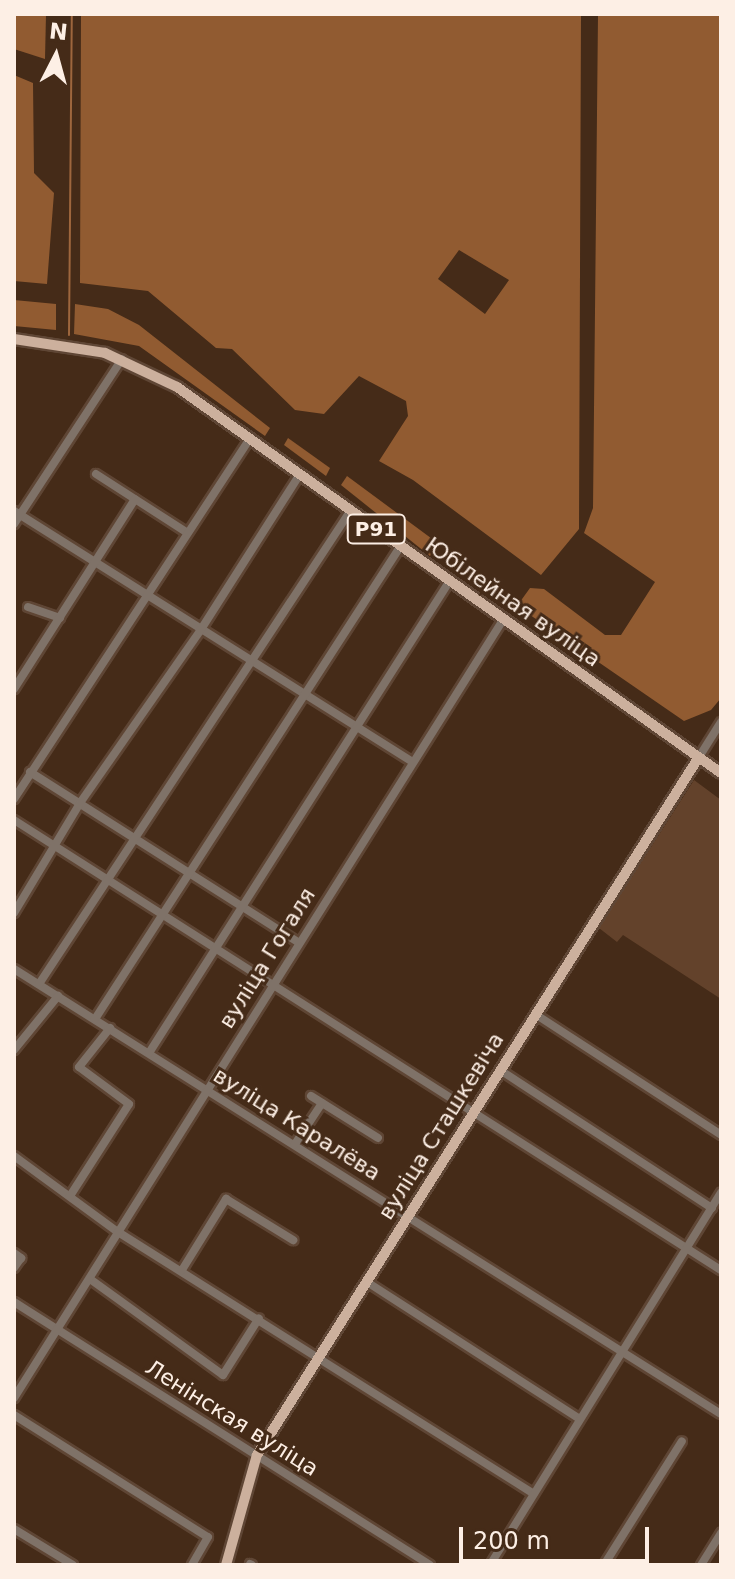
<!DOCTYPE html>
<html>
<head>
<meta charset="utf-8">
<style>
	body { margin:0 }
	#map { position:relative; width:735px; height:1579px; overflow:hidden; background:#452b18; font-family:"DejaVu Sans",sans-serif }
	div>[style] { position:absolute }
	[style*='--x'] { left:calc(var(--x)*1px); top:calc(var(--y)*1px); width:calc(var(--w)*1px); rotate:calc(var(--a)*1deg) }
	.green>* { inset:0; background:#63422b }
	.forest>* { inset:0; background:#915b31 }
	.stream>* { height:2px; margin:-1px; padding:0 1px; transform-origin:1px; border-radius:1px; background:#9e663d }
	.roads { filter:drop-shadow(2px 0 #5f4635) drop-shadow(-2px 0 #5f4635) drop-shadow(0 2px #5f4635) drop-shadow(0 -2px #5f4635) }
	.minor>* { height:8px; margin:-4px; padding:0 4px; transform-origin:4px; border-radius:4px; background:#7f7268 }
	.major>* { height:10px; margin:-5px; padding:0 5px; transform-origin:5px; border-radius:5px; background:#ccb09d }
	span { translate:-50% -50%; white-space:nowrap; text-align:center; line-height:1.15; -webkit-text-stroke:6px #452b18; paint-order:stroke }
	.shield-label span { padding:2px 6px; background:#452b18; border:2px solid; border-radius:6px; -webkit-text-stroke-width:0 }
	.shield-label { font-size:20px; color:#fdefe5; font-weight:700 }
	.street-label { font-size:22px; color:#fdefe5 }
	.frame { position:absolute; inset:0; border:16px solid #fdefe5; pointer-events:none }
	.north { position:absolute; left:16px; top:16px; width:80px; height:80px; -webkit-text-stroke:6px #452b18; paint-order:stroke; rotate:6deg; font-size:22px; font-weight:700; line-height:32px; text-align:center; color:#fdefe5 }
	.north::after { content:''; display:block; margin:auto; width:28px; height:36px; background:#fdefe5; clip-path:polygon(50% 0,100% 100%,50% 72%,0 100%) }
	.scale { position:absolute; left:459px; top:1527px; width:190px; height:36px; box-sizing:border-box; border:4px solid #fdefe5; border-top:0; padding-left:10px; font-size:24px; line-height:28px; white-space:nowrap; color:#fdefe5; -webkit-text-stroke:6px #452b18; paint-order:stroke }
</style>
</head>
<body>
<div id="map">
	<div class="green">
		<i style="clip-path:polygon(694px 780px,721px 800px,721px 999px,623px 935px,617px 942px,599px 928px)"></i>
	</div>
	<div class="forest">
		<i style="clip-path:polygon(14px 14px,46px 14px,45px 59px,14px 49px)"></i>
		<i style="clip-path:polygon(evenodd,81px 14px,581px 14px,579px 529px,541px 575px,413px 480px,379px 461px,408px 416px,406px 401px,359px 376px,324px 414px,295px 410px,232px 349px,216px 348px,148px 291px,80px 283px,81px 14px,459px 250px,509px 280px,485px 314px,438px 279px,459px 250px)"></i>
		<i style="clip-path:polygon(598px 14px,721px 14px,721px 698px,711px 710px,684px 721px,517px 606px,530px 588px,544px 589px,605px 635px,621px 635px,655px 582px,584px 533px,593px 508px)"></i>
		<i style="clip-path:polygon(14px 75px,33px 83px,34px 173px,54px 193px,47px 284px,14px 281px)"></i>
		<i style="clip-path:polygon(14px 300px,56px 304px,56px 330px,14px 326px)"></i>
		<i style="clip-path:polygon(75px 304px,108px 309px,139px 325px,270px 428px,265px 436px,139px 346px,74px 334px)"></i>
		<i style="clip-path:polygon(288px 438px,330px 468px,326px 476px,284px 445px)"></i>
		<i style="clip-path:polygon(347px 476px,439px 544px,430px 556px,341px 485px)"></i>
	</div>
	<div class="stream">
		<i style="--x:69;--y:335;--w:321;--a:-89.5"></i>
	</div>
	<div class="roads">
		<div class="minor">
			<i style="--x:96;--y:474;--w:107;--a:32.8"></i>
			<i style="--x:14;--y:511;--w:469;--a:32.2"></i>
			<i style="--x:14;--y:524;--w:197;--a:-56.8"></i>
			<i style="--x:28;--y:607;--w:34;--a:19"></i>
			<i style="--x:14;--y:689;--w:225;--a:-57.5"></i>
			<i style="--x:699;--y:757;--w:41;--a:-57.8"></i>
			<i style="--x:30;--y:772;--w:317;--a:32.4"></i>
			<i style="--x:14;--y:799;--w:431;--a:-56.8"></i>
			<i style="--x:14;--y:820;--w:838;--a:32.48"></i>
			<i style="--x:14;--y:913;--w:128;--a:-59"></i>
			<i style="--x:80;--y:803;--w:210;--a:-55.1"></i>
			<i style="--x:200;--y:631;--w:186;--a:-57.5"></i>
			<i style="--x:14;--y:969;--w:835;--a:32.19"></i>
			<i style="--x:39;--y:984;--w:567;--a:-56.65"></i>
			<i style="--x:535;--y:1014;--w:222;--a:33"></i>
			<i style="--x:95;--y:1019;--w:562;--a:-57.13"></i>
			<i style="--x:14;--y:1050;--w:70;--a:-50.8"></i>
			<i style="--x:149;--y:1053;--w:558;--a:-57.51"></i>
			<i style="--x:500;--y:1070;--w:253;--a:33.1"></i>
			<i style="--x:311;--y:1096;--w:79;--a:32.1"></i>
			<i style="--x:295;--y:1144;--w:49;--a:-56.6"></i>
			<i style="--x:14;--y:1156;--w:129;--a:36.2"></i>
			<i style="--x:118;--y:1232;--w:490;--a:32.2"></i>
			<i style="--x:70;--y:1196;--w:109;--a:-57.3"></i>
			<i style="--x:129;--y:1104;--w:62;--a:-143.5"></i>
			<i style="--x:79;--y:1067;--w:50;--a:-51.5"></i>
			<i style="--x:14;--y:1253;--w:9;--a:36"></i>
			<i style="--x:21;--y:1258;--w:12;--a:125"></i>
			<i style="--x:182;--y:1270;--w:84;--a:-58.2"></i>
			<i style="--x:226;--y:1199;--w:79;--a:31.5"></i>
			<i style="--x:90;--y:1279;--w:164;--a:35.8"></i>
			<i style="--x:223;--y:1375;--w:67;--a:-57.7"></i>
			<i style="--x:367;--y:1282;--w:251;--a:32.8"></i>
			<i style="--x:14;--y:1302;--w:492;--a:32.3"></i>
			<i style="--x:14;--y:1398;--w:919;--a:-57.85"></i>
			<i style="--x:14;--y:1415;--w:229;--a:32.2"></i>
			<i style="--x:208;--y:1537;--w:32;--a:120"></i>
			<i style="--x:14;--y:1529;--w:69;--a:31.4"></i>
			<i style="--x:250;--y:1564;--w:2;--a:27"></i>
			<i style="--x:490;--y:1565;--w:438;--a:-58.2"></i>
			<i style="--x:604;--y:1565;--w:146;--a:-57.8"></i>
			<i style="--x:701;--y:1565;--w:38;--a:-58"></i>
		</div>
		<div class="major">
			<i style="--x:14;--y:339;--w:92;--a:8.7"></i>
			<i style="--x:105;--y:353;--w:80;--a:25.3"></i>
			<i style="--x:177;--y:387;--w:667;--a:35.36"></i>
			<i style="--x:226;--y:1565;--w:114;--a:-74.3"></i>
			<i style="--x:257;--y:1455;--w:826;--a:-57.66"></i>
		</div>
	</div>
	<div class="shield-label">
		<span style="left:376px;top:529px">Р91</span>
	</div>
	<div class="street-label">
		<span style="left:513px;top:602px;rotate:35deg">Юбілейная вуліца</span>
		<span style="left:267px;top:958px;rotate:-58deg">вуліца Гогаля</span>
		<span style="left:297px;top:1124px;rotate:32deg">вуліца Каралёва</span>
		<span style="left:441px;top:1126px;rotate:-58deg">вуліца Сташкевіча</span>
		<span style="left:232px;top:1418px;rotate:32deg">Ленінская вуліца</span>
	</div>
	<div class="frame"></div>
	<div class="north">N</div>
	<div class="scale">200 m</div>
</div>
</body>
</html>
